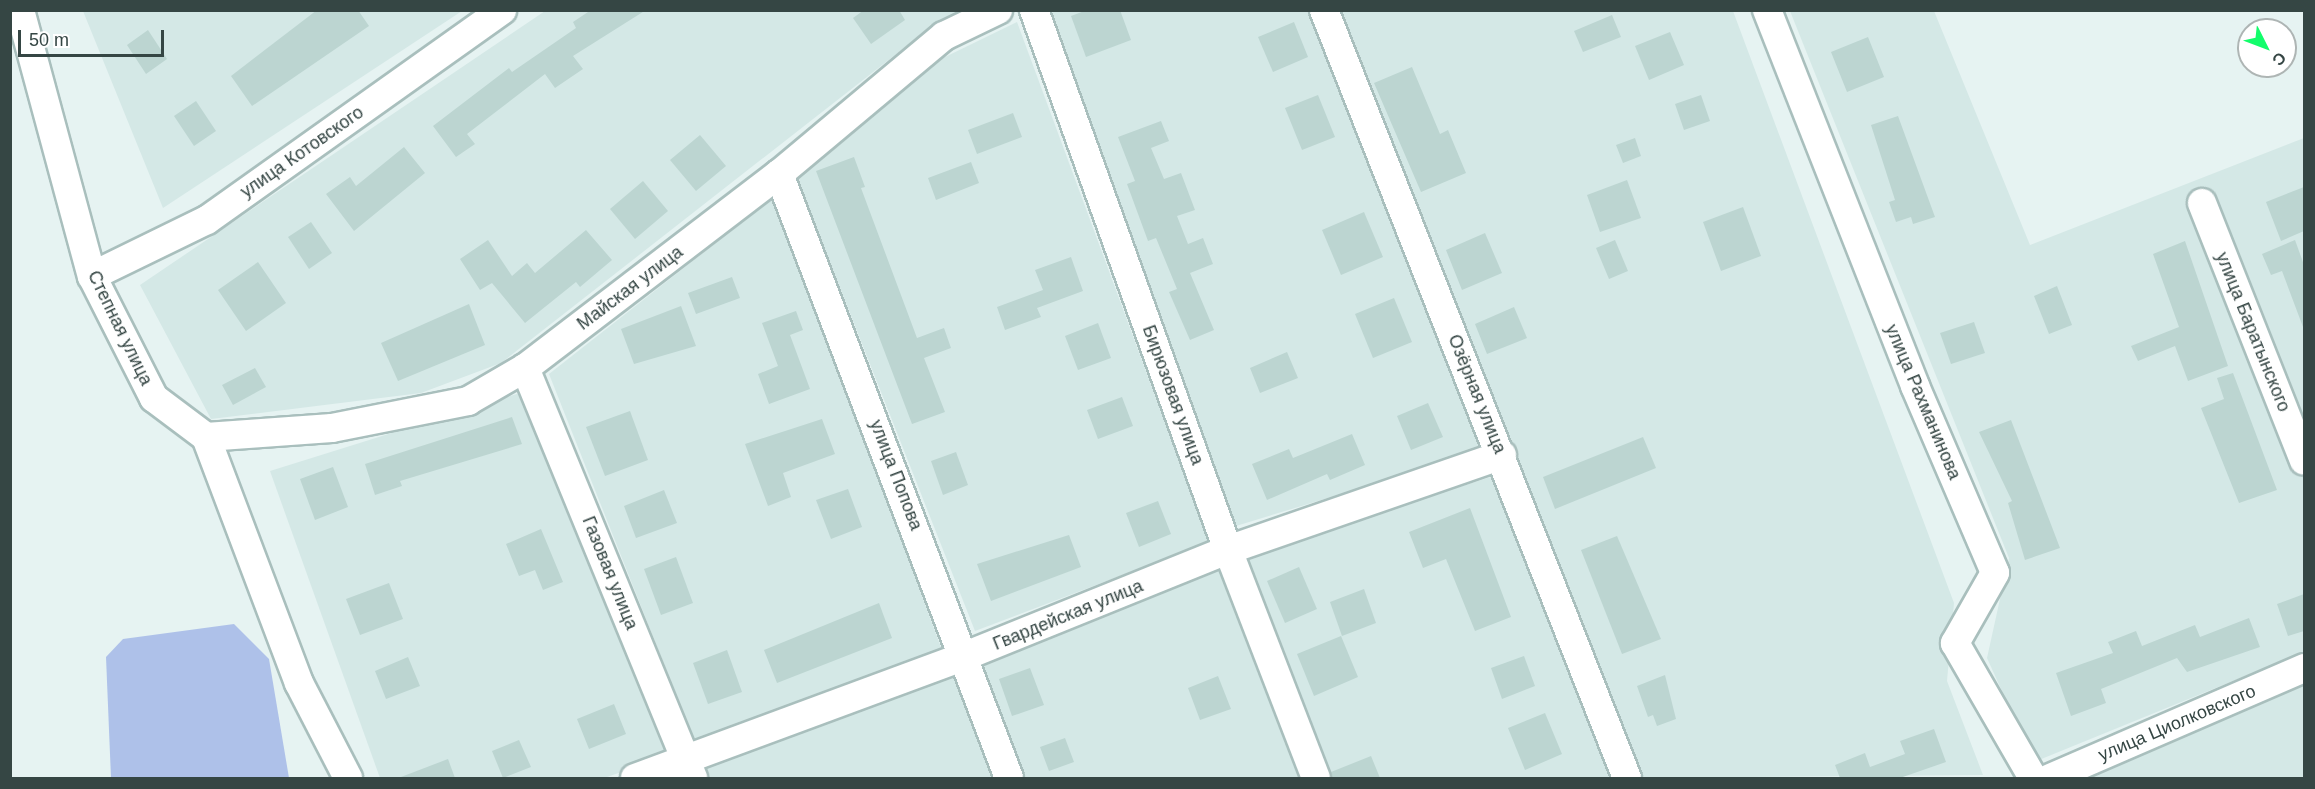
<!DOCTYPE html>
<html>
<head>
<meta charset="utf-8">
<style>
	body { margin:0 }
	#map { position:relative; width:2315px; height:789px; overflow:hidden; background:#e6f3f2; font-family:Helvetica,sans-serif }
	div>[style] { position:absolute }
	[style*='--x'] { left:calc(var(--x)*1px); top:calc(var(--y)*1px); width:calc(var(--w)*1px); rotate:calc(var(--a)*1deg) }
	.residential>* { inset:0; background:#d4e8e6 }
	.green>* { inset:0; background:#aec1e9 }
	.building>* { inset:0; background:#bcd5d1 }
	.roads { filter:drop-shadow(2px 0 #a9bfbd) drop-shadow(-2px 0 #a9bfbd) drop-shadow(0 2px #a9bfbd) drop-shadow(0 -2px #a9bfbd) }
	.minor>* { height:28px; margin:-14px; padding:0 14px; transform-origin:14px; border-radius:14px; background:#fff }
	span { translate:-50% -50%; white-space:nowrap; text-align:center; line-height:1.15; -webkit-text-stroke:5px #fff; paint-order:stroke }
	.street-label { font-size:18px; color:#354644 }
	.frame { position:absolute; inset:0; border:12px solid #354644; pointer-events:none }
	.north { position:absolute; left:2237px; top:18px; width:60px; height:60px; box-sizing:border-box; background:#fff; border:2px solid #aeb5b4; border-radius:50%; rotate:132deg; font-size:16px; font-weight:700; line-height:24px; text-align:center; color:#354644 }
	.north::after { content:''; display:block; margin:auto; width:21px; height:27px; background:#13fd6b; clip-path:polygon(50% 0,100% 100%,50% 72%,0 100%) }
	.scale { position:absolute; left:18px; top:30px; width:146px; height:27px; box-sizing:border-box; border:3px solid #354644; border-top:0; padding-left:8px; font-size:18px; line-height:21px; white-space:nowrap; color:#354644; -webkit-text-stroke:4px #fff; paint-order:stroke }
</style>
</head>
<body>
<div id="map">
	<div class="residential">
		<i style="clip-path:polygon(83px 11px,462px 11px,163px 208px)"></i>
		<i style="clip-path:polygon(545px 11px,964px 11px,932px 26px,501px 363px,421px 393px,211px 419px,140px 285px)"></i>
		<i style="clip-path:polygon(1050px 11px,1307px 11px,1485px 450px,1236px 526px)"></i>
		<i style="clip-path:polygon(1333px 11px,1733px 11px,1954px 603px,1947px 681px,1983px 775px,1640px 778px)"></i>
		<i style="clip-path:polygon(1790px 11px,1934px 11px,2030px 245px,2304px 138px,2304px 652px,2034px 762px,1987px 658px,2009px 558px)"></i>
		<i style="clip-path:polygon(1017px 22px,1209px 542px,975px 631px,796px 176px,943px 58px)"></i>
		<i style="clip-path:polygon(774px 197px,942px 650px,696px 745px,549px 374px)"></i>
		<i style="clip-path:polygon(523px 392px,674px 754px,604px 778px,380px 778px,270px 471px)"></i>
		<i style="clip-path:polygon(1497px 475px,1615px 778px,1325px 778px,1241px 556px)"></i>
		<i style="clip-path:polygon(1224px 563px,1306px 778px,1018px 778px,977px 662px)"></i>
		<i style="clip-path:polygon(959px 670px,997px 778px,703px 778px,698px 766px)"></i>
		<i style="clip-path:polygon(2304px 681px,2304px 778px,2077px 778px)"></i>
	</div>
	<div class="green">
		<i style="clip-path:polygon(234px 624px,269px 659px,289px 778px,111px 778px,106px 657px,123px 639px)"></i>
	</div>
	<div class="building">
		<i style="clip-path:polygon(317px 10px,358px 10px,369px 26px,252px 106px,231px 76px)"></i>
		<i style="clip-path:polygon(591px 10px,646px 10px,573px 56px,583px 69px,555px 88px,545px 74px,467px 134px,475px 144px,456px 157px,433px 126px,509px 68px,512px 72px,576px 28px,573px 22px)"></i>
		<i style="clip-path:polygon(864px 10px,899px 10px,905px 20px,871px 44px,853px 18px)"></i>
		<i style="clip-path:polygon(1087px 10px,1120px 10px,1131px 40px,1086px 57px,1071px 16px)"></i>
		<i style="clip-path:polygon(1612px 15px,1621px 37px,1583px 52px,1574px 31px)"></i>
		<i style="clip-path:polygon(1294px 22px,1308px 57px,1273px 72px,1258px 37px)"></i>
		<i style="clip-path:polygon(148px 30px,167px 59px,146px 74px,127px 45px)"></i>
		<i style="clip-path:polygon(1670px 32px,1684px 65px,1649px 80px,1635px 46px)"></i>
		<i style="clip-path:polygon(1868px 37px,1884px 77px,1847px 92px,1831px 52px)"></i>
		<i style="clip-path:polygon(1412px 67px,1440px 134px,1448px 130px,1466px 173px,1421px 192px,1374px 83px)"></i>
		<i style="clip-path:polygon(1318px 95px,1335px 137px,1302px 150px,1285px 108px)"></i>
		<i style="clip-path:polygon(1701px 95px,1710px 121px,1684px 130px,1675px 104px)"></i>
		<i style="clip-path:polygon(196px 101px,216px 131px,194px 146px,174px 116px)"></i>
		<i style="clip-path:polygon(1013px 113px,1022px 137px,977px 154px,968px 130px)"></i>
		<i style="clip-path:polygon(1898px 116px,1935px 217px,1913px 224px,1911px 217px,1896px 222px,1889px 202px,1895px 200px,1871px 125px)"></i>
		<i style="clip-path:polygon(1161px 121px,1169px 141px,1151px 148px,1164px 179px,1181px 173px,1195px 210px,1177px 216px,1188px 244px,1203px 238px,1213px 264px,1190px 273px,1214px 330px,1190px 340px,1169px 292px,1177px 289px,1156px 238px,1148px 241px,1127px 184px,1135px 181px,1118px 137px)"></i>
		<i style="clip-path:polygon(700px 135px,726px 166px,696px 191px,670px 160px)"></i>
		<i style="clip-path:polygon(1635px 138px,1641px 156px,1623px 163px,1616px 145px)"></i>
		<i style="clip-path:polygon(404px 147px,425px 173px,354px 231px,326px 194px,350px 177px,356px 186px)"></i>
		<i style="clip-path:polygon(854px 157px,865px 187px,861px 188px,917px 338px,944px 328px,951px 348px,924px 358px,945px 412px,912px 424px,816px 171px)"></i>
		<i style="clip-path:polygon(971px 162px,979px 183px,936px 200px,928px 178px)"></i>
		<i style="clip-path:polygon(1627px 180px,1641px 218px,1600px 232px,1587px 195px)"></i>
		<i style="clip-path:polygon(643px 181px,668px 211px,635px 239px,610px 209px)"></i>
		<i style="clip-path:polygon(2304px 187px,2304px 231px,2281px 241px,2266px 202px)"></i>
		<i style="clip-path:polygon(1743px 207px,1761px 256px,1721px 271px,1703px 222px)"></i>
		<i style="clip-path:polygon(1364px 212px,1383px 257px,1341px 275px,1322px 230px)"></i>
		<i style="clip-path:polygon(311px 222px,332px 253px,309px 269px,288px 237px)"></i>
		<i style="clip-path:polygon(586px 230px,612px 260px,580px 287px,576px 282px,525px 323px,492px 283px,480px 290px,460px 259px,488px 240px,512px 276px,527px 263px,535px 273px)"></i>
		<i style="clip-path:polygon(1485px 233px,1502px 273px,1462px 290px,1446px 250px)"></i>
		<i style="clip-path:polygon(1615px 240px,1628px 271px,1609px 279px,1596px 248px)"></i>
		<i style="clip-path:polygon(2295px 240px,2304px 265px,2303px 327px,2282px 271px,2271px 275px,2262px 254px)"></i>
		<i style="clip-path:polygon(2185px 241px,2228px 366px,2188px 381px,2175px 346px,2138px 361px,2131px 346px,2179px 327px,2153px 254px)"></i>
		<i style="clip-path:polygon(1071px 257px,1083px 291px,1037px 308px,1041px 317px,1005px 330px,997px 307px,1043px 290px,1035px 270px)"></i>
		<i style="clip-path:polygon(258px 262px,286px 303px,246px 331px,218px 290px)"></i>
		<i style="clip-path:polygon(732px 277px,740px 298px,696px 314px,688px 293px)"></i>
		<i style="clip-path:polygon(2057px 286px,2072px 325px,2049px 334px,2034px 296px)"></i>
		<i style="clip-path:polygon(1394px 298px,1412px 342px,1373px 358px,1355px 314px)"></i>
		<i style="clip-path:polygon(469px 304px,485px 345px,398px 381px,381px 343px)"></i>
		<i style="clip-path:polygon(681px 306px,696px 346px,634px 364px,621px 329px)"></i>
		<i style="clip-path:polygon(1514px 307px,1527px 338px,1487px 354px,1475px 324px)"></i>
		<i style="clip-path:polygon(796px 311px,803px 330px,790px 335px,810px 389px,769px 404px,758px 374px,778px 366px,762px 323px)"></i>
		<i style="clip-path:polygon(1974px 322px,1985px 353px,1951px 364px,1940px 333px)"></i>
		<i style="clip-path:polygon(1098px 323px,1111px 358px,1078px 370px,1065px 336px)"></i>
		<i style="clip-path:polygon(1287px 352px,1298px 378px,1260px 393px,1250px 368px)"></i>
		<i style="clip-path:polygon(255px 368px,266px 387px,233px 405px,222px 385px)"></i>
		<i style="clip-path:polygon(2233px 373px,2277px 490px,2239px 503px,2201px 408px,2224px 399px,2217px 378px)"></i>
		<i style="clip-path:polygon(1122px 397px,1133px 426px,1098px 439px,1087px 410px)"></i>
		<i style="clip-path:polygon(1428px 403px,1443px 437px,1411px 450px,1397px 416px)"></i>
		<i style="clip-path:polygon(630px 411px,648px 460px,605px 476px,586px 427px)"></i>
		<i style="clip-path:polygon(512px 417px,522px 444px,400px 481px,402px 486px,375px 495px,365px 464px)"></i>
		<i style="clip-path:polygon(822px 419px,835px 454px,783px 473px,791px 497px,768px 506px,745px 444px)"></i>
		<i style="clip-path:polygon(2011px 420px,2060px 548px,2025px 560px,2008px 503px,2012px 501px,1979px 432px)"></i>
		<i style="clip-path:polygon(1352px 434px,1365px 465px,1330px 480px,1327px 474px,1267px 500px,1252px 464px,1289px 449px,1293px 458px)"></i>
		<i style="clip-path:polygon(1643px 437px,1656px 468px,1555px 509px,1543px 477px)"></i>
		<i style="clip-path:polygon(956px 452px,968px 485px,943px 495px,931px 461px)"></i>
		<i style="clip-path:polygon(333px 467px,348px 507px,315px 520px,300px 479px)"></i>
		<i style="clip-path:polygon(848px 489px,862px 527px,831px 539px,816px 500px)"></i>
		<i style="clip-path:polygon(664px 490px,677px 523px,636px 538px,624px 506px)"></i>
		<i style="clip-path:polygon(1158px 501px,1171px 534px,1139px 547px,1126px 513px)"></i>
		<i style="clip-path:polygon(1470px 508px,1511px 617px,1475px 631px,1446px 559px,1423px 568px,1409px 532px)"></i>
		<i style="clip-path:polygon(541px 529px,563px 582px,543px 590px,535px 570px,519px 576px,506px 544px)"></i>
		<i style="clip-path:polygon(1069px 535px,1081px 567px,991px 601px,977px 564px)"></i>
		<i style="clip-path:polygon(1617px 536px,1661px 639px,1622px 654px,1581px 550px)"></i>
		<i style="clip-path:polygon(676px 557px,693px 603px,661px 615px,644px 569px)"></i>
		<i style="clip-path:polygon(1299px 567px,1317px 609px,1285px 623px,1267px 581px)"></i>
		<i style="clip-path:polygon(389px 583px,403px 619px,360px 635px,346px 599px)"></i>
		<i style="clip-path:polygon(1364px 589px,1376px 623px,1342px 636px,1330px 602px)"></i>
		<i style="clip-path:polygon(2304px 594px,2304px 631px,2288px 636px,2277px 604px)"></i>
		<i style="clip-path:polygon(879px 603px,892px 638px,777px 683px,764px 650px)"></i>
		<i style="clip-path:polygon(2249px 618px,2260px 647px,2187px 672px,2177px 658px,2101px 689px,2106px 703px,2071px 716px,2056px 673px,2113px 653px,2108px 642px,2136px 631px,2142px 646px,2195px 625px,2200px 637px)"></i>
		<i style="clip-path:polygon(1341px 636px,1358px 677px,1314px 696px,1297px 654px)"></i>
		<i style="clip-path:polygon(727px 650px,742px 692px,708px 704px,693px 663px)"></i>
		<i style="clip-path:polygon(1524px 656px,1535px 686px,1502px 699px,1491px 668px)"></i>
		<i style="clip-path:polygon(408px 657px,420px 686px,386px 699px,375px 671px)"></i>
		<i style="clip-path:polygon(1030px 668px,1044px 705px,1012px 716px,999px 679px)"></i>
		<i style="clip-path:polygon(1665px 675px,1676px 719px,1657px 726px,1653px 715px,1648px 717px,1637px 686px)"></i>
		<i style="clip-path:polygon(1218px 676px,1231px 709px,1200px 720px,1188px 688px)"></i>
		<i style="clip-path:polygon(614px 704px,626px 734px,589px 749px,577px 719px)"></i>
		<i style="clip-path:polygon(1545px 713px,1562px 754px,1525px 770px,1508px 728px)"></i>
		<i style="clip-path:polygon(1934px 729px,1946px 762px,1900px 778px,1840px 778px,1835px 765px,1865px 753px,1870px 767px,1905px 754px,1900px 741px)"></i>
		<i style="clip-path:polygon(1065px 738px,1074px 762px,1049px 771px,1040px 747px)"></i>
		<i style="clip-path:polygon(519px 740px,531px 767px,503px 778px,492px 751px)"></i>
		<i style="clip-path:polygon(1371px 756px,1380px 778px,1332px 778px,1331px 772px)"></i>
		<i style="clip-path:polygon(448px 759px,455px 778px,401px 778px,401px 777px)"></i>
	</div>
	<div class="roads">
		<div class="minor">
			<i style="--x:20;--y:10;--w:276;--a:74.9"></i>
			<i style="--x:92;--y:276;--w:137;--a:63.1"></i>
			<i style="--x:154;--y:398;--w:65;--a:36.9"></i>
			<i style="--x:206;--y:437;--w:263;--a:69.3"></i>
			<i style="--x:299;--y:683;--w:107;--a:62.7"></i>
			<i style="--x:1034;--y:10;--w:574;--a:70.24"></i>
			<i style="--x:1228;--y:550;--w:244;--a:68.9"></i>
			<i style="--x:1324;--y:10;--w:826;--a:68.47"></i>
			<i style="--x:1767;--y:10;--w:404;--a:68.5"></i>
			<i style="--x:1915;--y:386;--w:203;--a:66.8"></i>
			<i style="--x:1995;--y:573;--w:81;--a:119.7"></i>
			<i style="--x:1955;--y:643;--w:156;--a:60"></i>
			<i style="--x:779;--y:174;--w:646;--a:69.15"></i>
			<i style="--x:2202;--y:203;--w:277;--a:68.4"></i>
			<i style="--x:92;--y:276;--w:128;--a:-26"></i>
			<i style="--x:207;--y:220;--w:362;--a:-35.4"></i>
			<i style="--x:525;--y:368;--w:443;--a:67.7"></i>
			<i style="--x:206;--y:437;--w:126;--a:-4.1"></i>
			<i style="--x:332;--y:428;--w:139;--a:-11.2"></i>
			<i style="--x:468;--y:401;--w:66;--a:-30.1"></i>
			<i style="--x:525;--y:368;--w:320;--a:-37.4"></i>
			<i style="--x:779;--y:174;--w:215;--a:-39.9"></i>
			<i style="--x:944;--y:36;--w:60;--a:-25.7"></i>
			<i style="--x:635;--y:778;--w:352;--a:-20.3"></i>
			<i style="--x:965;--y:656;--w:284;--a:-22"></i>
			<i style="--x:1228;--y:550;--w:290;--a:-19.1"></i>
			<i style="--x:2050;--y:778;--w:277;--a:-23.4"></i>
		</div>
	</div>
	<div class="street-label">
		<span style="left:302px;top:152px;rotate:-35deg">улица Котовского</span>
		<span style="left:630px;top:288px;rotate:-37deg">Майская улица</span>
		<span style="left:120px;top:328px;rotate:64deg">Степная улица</span>
		<span style="left:2253px;top:332px;rotate:68deg">улица Баратынского</span>
		<span style="left:1477px;top:394px;rotate:68deg">Озёрная улица</span>
		<span style="left:1173px;top:395px;rotate:70deg">Бирюзовая улица</span>
		<span style="left:1923px;top:402px;rotate:67deg">улица Рахманинова</span>
		<span style="left:896px;top:475px;rotate:69deg">улица Попова</span>
		<span style="left:610px;top:573px;rotate:68deg">Газовая улица</span>
		<span style="left:1068px;top:615px;rotate:-22deg">Гвардейская улица</span>
		<span style="left:2177px;top:723px;rotate:-23deg">улица Циолковского</span>
	</div>
	<div class="frame"></div>
	<div class="north">С</div>
	<div class="scale">50 m</div>
</div>
</body>
</html>
